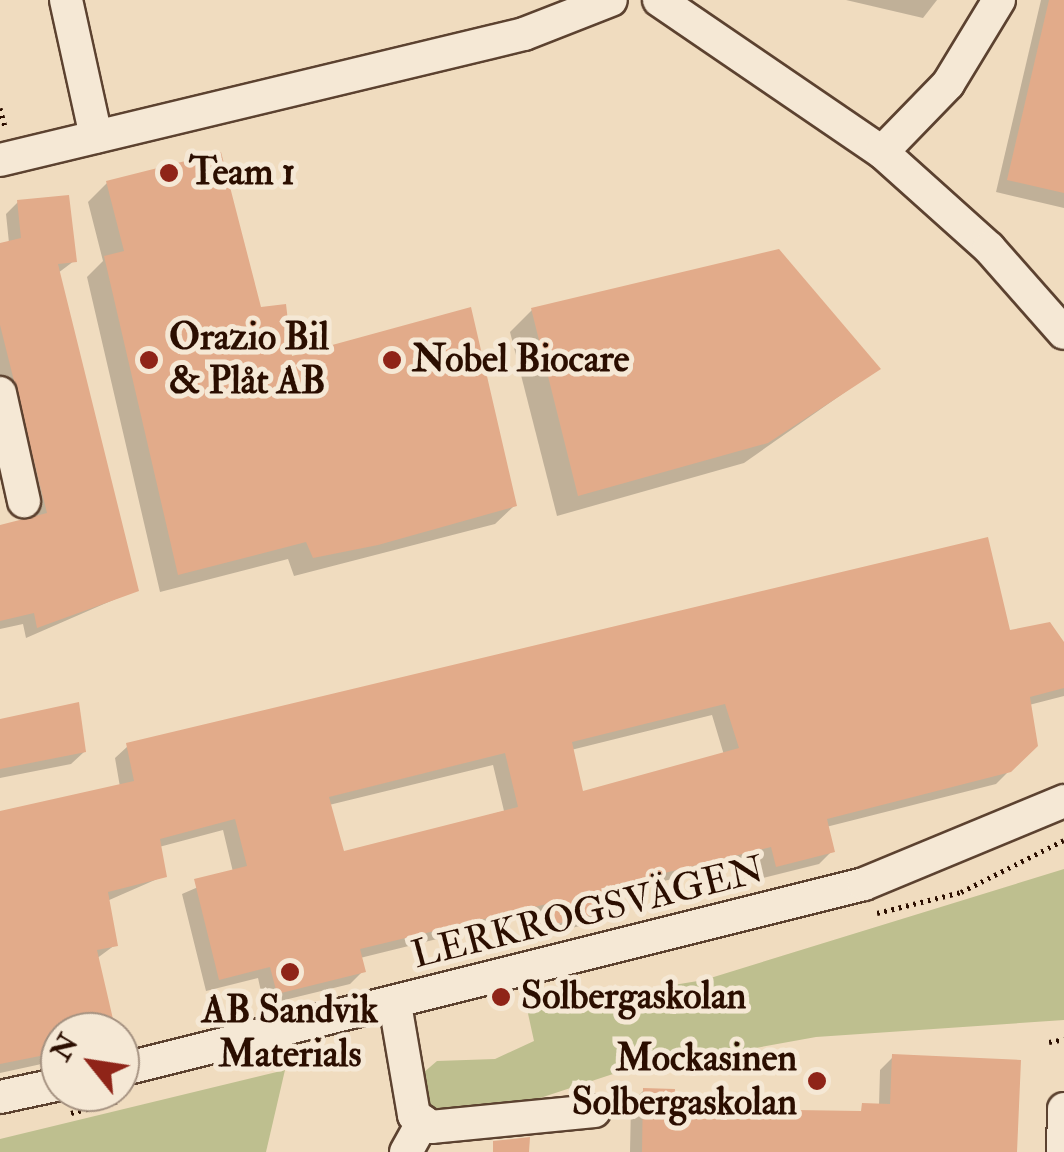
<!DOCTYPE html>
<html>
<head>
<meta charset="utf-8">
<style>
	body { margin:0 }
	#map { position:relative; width:1064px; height:1152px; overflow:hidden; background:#f0dcbf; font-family:"IM FELL Double Pica",serif }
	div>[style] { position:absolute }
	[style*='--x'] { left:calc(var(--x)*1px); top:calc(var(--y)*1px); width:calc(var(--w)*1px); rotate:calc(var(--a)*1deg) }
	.green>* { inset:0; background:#bebf8f }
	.shadow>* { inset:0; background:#0003 }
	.building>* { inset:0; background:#e2ab8a }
	.path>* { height:5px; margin-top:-2.5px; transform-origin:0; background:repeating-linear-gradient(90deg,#2b0e00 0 2.5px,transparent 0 7.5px) }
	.roads { filter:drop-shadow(2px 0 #5c4230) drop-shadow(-2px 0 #5c4230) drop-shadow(0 2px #5c4230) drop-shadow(0 -2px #5c4230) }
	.minor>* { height:32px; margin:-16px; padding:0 16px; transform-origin:16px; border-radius:16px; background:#f5e8d5 }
	.dots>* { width:28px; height:28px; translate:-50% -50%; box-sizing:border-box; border:5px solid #f5e8d5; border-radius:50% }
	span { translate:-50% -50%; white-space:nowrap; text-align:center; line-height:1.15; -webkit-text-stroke:10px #f5e8d5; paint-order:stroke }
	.poi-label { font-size:38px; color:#2b0e00; font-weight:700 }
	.left { translate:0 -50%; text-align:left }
	.right { translate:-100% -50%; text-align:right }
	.street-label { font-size:38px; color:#2b0e00 }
	.north { position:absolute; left:40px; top:1012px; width:100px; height:100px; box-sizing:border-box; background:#f5e8d5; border:2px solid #a49180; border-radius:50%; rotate:300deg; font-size:28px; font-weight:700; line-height:40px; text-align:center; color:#2b0e00 }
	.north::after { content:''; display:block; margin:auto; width:35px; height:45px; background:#8f2418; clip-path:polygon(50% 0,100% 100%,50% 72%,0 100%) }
</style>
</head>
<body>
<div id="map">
	<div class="green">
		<i style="clip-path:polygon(1064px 869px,1064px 1020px,816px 1037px,613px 1074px,537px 1099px,440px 1113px,426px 1103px,423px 1073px,437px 1061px,495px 1059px,534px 1041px,527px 1009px,704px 980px)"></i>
		<i style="clip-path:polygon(285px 1070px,266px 1152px,0 1152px,0 1139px)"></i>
	</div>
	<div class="shadow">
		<i style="clip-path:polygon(846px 0,937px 0,923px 18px)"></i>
		<i style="clip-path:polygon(1041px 0,1064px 0,1064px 208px,996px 192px)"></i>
		<i style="clip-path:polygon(107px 183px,259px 310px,290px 359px,514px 506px,495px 524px,294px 576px,288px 559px,160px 592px,87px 277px,103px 261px,88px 202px)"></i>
		<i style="clip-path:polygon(18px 202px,74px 261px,58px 273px,136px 590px,26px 638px,23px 624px,0 629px,0 528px,34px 519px,0 382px,0 245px,9px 243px,6px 214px)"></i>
		<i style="clip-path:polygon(532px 310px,878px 369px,744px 463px,557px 516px,510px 332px)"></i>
		<i style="clip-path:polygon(evenodd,1008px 633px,1064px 647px,1064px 696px,1029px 705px,1035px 745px,996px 784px,826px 827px,832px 851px,819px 864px,763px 878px,759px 858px,606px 895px,609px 909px,596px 922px,543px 935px,538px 914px,360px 958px,363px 971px,350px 984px,264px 1005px,258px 978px,206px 991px,182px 894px,233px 872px,223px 830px,159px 847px,164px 876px,107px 901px,115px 945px,96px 959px,113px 1032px,60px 1032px,60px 1060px,0 1073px,0 813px,120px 787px,115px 758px,128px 746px,1008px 633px,712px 715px,724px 755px,581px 795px,571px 750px,712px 715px,1008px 633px,493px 765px,504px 811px,342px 854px,329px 805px,493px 765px)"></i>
		<i style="clip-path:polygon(0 721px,84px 752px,71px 764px,0 778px)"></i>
		<i style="clip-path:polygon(893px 1057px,1014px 1152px,630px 1152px,631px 1103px,644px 1090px,672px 1110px,854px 1113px,879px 1106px,880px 1070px)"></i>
	</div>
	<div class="building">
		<i style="clip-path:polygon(1049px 0,1064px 0,1064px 193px,1007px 180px)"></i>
		<i style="clip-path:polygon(221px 152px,261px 307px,286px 304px,292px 356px,471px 307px,517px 506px,378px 545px,313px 558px,306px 542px,178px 575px,104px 256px,124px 251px,106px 181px)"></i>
		<i style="clip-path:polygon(69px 195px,77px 262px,58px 264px,139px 591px,37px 628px,34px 613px,0 621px,0 525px,47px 513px,0 325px,0 243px,21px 238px,17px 200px)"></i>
		<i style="clip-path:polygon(779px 249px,881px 369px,768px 443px,578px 496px,531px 308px)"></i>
		<i style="clip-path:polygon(evenodd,988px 537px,1010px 630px,1050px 622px,1064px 642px,1064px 688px,1030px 697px,1038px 746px,1011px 772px,827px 819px,835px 852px,776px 867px,771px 847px,607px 887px,612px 910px,556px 924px,551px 903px,360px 949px,366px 972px,277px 994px,270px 967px,219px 980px,194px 879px,247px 866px,235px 819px,160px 839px,167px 877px,108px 892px,118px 946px,97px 950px,116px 1032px,60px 1032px,60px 1052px,0 1064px,0 811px,134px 781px,126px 743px,988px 537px,725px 704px,739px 748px,583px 791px,572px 742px,725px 704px,988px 537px,505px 753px,518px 807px,344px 851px,329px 797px,505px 753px)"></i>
		<i style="clip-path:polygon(79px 702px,86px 752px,0 769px,0 719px)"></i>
		<i style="clip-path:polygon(892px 1054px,1021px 1060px,1017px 1152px,642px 1152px,643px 1088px,675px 1089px,675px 1108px,861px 1111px,862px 1103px,890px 1104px)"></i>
		<i style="clip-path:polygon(530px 1137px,529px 1152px,493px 1152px,493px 1141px)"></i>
	</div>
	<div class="path">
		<i style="--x:0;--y:108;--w:20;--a:75"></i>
		<i style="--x:877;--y:913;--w:87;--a:-14"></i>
		<i style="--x:961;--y:892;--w:115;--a:-26.8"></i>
		<i style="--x:1049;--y:1042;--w:15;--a:-11"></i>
		<i style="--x:71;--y:1113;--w:49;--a:-14.3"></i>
	</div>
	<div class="roads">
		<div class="minor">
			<i style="--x:66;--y:0;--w:140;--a:77.6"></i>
			<i style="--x:659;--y:0;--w:270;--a:34.3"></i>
			<i style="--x:882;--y:152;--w:144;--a:41.9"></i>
			<i style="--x:989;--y:248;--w:113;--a:48.6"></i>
			<i style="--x:882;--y:152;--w:95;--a:-45.9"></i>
			<i style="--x:948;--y:84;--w:98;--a:-58.7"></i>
			<i style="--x:0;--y:160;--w:539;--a:-13.52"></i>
			<i style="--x:524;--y:34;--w:93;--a:-21.3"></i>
			<i style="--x:0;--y:393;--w:111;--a:77.5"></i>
			<i style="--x:395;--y:1004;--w:113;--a:80.3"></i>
			<i style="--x:414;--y:1115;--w:21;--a:35"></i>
			<i style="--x:431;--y:1127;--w:164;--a:-5.6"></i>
			<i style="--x:120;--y:1070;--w:767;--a:-14.04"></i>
			<i style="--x:864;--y:884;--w:217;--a:-22.5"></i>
			<i style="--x:0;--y:1097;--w:61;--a:-12.2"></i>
			<i style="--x:406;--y:1152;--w:35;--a:-61"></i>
			<i style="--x:1063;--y:1152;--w:43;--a:-88.7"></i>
		</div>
	</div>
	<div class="dots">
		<i style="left:169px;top:173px;background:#8f2418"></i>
		<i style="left:149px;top:360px;background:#8f2418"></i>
		<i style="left:392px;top:360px;background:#8f2418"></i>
		<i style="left:290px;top:972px;background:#8f2418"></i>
		<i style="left:501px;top:997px;background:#8f2418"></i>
		<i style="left:817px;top:1081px;background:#8f2418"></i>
	</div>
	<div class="poi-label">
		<span class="left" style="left:189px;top:173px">Team 1</span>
		<span class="left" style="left:169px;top:360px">Orazio Bil<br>&amp; Plåt AB</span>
		<span class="left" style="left:412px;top:360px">Nobel Biocare</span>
		<span class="left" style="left:521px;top:997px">Solbergaskolan</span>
		<span style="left:290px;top:1033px">AB Sandvik<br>Materials</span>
		<span class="right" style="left:797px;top:1081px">Mockasinen<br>Solbergaskolan</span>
	</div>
	<div class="street-label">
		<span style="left:588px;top:913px;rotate:-14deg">LERKROGSVÄGEN</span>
	</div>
	<div class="north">N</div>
</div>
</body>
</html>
